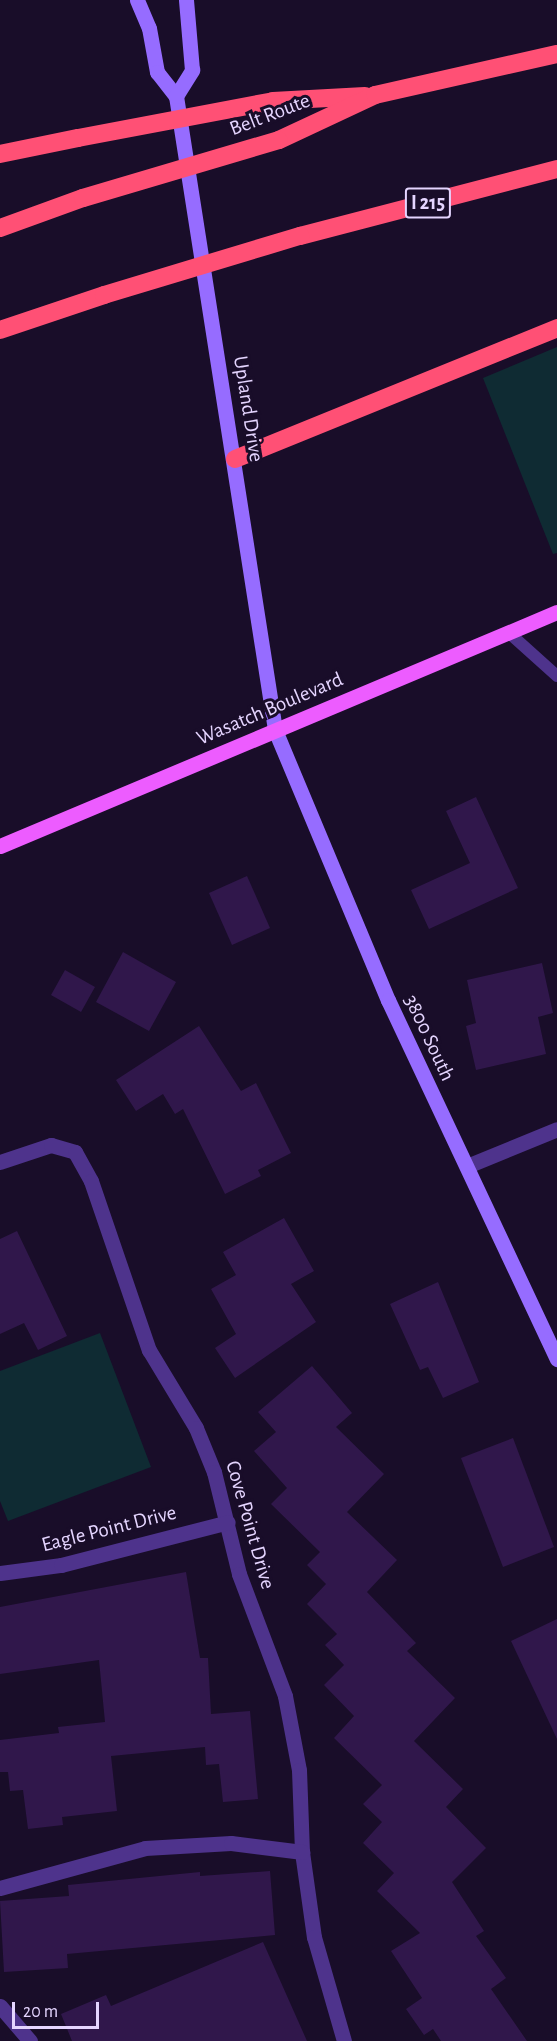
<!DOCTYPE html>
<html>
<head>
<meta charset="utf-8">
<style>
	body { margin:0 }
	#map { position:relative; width:557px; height:2041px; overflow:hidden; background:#190d29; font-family:"Alegreya Sans",sans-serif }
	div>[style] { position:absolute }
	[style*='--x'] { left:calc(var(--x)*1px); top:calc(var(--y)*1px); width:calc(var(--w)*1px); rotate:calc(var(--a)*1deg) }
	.green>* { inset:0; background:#0f2b33 }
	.building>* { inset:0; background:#30174b }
	.lane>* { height:12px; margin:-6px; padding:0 6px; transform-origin:6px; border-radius:6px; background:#4e338c }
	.street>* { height:15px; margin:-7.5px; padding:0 7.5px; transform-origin:7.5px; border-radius:7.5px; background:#4e338c }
	.secondary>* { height:15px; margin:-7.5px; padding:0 7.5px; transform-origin:7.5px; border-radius:7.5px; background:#966cff }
	.primary>* { height:15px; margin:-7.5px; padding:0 7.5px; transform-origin:7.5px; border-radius:7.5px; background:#ed5cff }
	.highway>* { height:18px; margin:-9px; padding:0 9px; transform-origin:9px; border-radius:9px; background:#ff5075 }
	.highway-bridge>* { height:18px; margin:-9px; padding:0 9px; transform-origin:9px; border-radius:9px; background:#ff5075 }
	span { translate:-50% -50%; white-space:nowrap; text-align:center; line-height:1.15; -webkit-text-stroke:6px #190d29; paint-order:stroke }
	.shield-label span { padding:2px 4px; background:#190d29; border:2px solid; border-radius:4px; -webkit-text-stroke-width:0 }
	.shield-label { font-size:20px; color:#e5d5ff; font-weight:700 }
	.street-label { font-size:21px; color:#e5d5ff }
	.scale { position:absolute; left:12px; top:2002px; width:87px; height:27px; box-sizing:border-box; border:3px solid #e5d5ff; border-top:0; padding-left:8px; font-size:18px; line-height:21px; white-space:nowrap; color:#e5d5ff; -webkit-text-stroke:4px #190d29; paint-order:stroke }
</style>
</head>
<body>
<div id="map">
	<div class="green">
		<i style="clip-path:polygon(557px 347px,557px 553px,553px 554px,483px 378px)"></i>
		<i style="clip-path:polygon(100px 1333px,151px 1467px,8px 1521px,0 1501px,0 1371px)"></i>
	</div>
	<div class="building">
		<i style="clip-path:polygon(476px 797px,518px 888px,429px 929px,411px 890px,470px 863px,446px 811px)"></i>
		<i style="clip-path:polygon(247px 876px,270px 928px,232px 945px,209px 893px)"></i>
		<i style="clip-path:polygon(123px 952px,176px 982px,149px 1031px,96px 1002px)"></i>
		<i style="clip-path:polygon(542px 963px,553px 1013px,538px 1017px,546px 1054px,476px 1070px,466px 1026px,476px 1023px,467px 980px)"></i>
		<i style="clip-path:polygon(65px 970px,95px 987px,81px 1012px,51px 995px)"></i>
		<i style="clip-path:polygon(199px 1026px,241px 1091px,256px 1083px,291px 1153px,258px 1170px,261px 1176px,225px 1194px,183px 1109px,175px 1114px,163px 1094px,136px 1111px,116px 1080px)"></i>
		<i style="clip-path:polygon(284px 1218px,314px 1271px,291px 1284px,316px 1322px,235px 1378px,215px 1348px,236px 1334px,211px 1289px,236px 1275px,223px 1252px)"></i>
		<i style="clip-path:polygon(17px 1231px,67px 1336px,38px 1350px,24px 1323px,0 1334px,0 1239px)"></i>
		<i style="clip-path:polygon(438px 1282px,479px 1382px,443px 1398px,428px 1367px,420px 1370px,390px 1304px)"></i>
		<i style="clip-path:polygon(312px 1366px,352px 1413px,336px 1427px,384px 1474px,347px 1512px,397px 1560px,367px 1592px,416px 1643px,407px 1651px,455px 1698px,414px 1741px,463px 1789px,446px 1807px,486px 1848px,452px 1882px,484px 1931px,476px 1936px,506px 1978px,491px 1989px,527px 2041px,441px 2041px,433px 2029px,424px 2035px,406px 2009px,422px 1998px,391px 1951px,420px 1933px,377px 1891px,394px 1873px,363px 1843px,382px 1822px,363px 1804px,382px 1785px,334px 1738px,354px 1716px,324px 1685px,344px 1665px,325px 1645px,337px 1634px,307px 1604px,326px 1584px,307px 1565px,320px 1552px,271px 1504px,287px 1488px,254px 1451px,276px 1432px,258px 1412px)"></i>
		<i style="clip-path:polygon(513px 1438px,554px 1547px,503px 1567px,461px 1458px)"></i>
		<i style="clip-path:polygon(186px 1572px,200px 1658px,208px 1658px,211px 1714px,250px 1711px,258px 1799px,223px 1802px,219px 1764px,206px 1765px,205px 1747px,111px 1756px,117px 1811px,62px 1817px,63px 1825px,28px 1829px,23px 1790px,10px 1791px,8px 1772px,0 1772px,0 1740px,59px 1733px,58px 1727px,105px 1722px,99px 1660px,0 1674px,0 1607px)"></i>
		<i style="clip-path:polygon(557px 1619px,557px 1739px,511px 1641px)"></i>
		<i style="clip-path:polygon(270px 1871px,275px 1935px,67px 1954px,68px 1968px,4px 1972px,0 1901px,69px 1896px,68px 1885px,200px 1872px,200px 1876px)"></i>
		<i style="clip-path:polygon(263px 1942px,307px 2041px,72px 2041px,61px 2014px,106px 1995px,111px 2006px)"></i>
	</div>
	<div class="lane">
		<i style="--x:508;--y:632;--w:66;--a:41.9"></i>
	</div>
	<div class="street">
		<i style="--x:0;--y:1162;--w:54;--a:-18.4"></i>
		<i style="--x:51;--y:1145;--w:25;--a:16"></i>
		<i style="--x:75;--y:1152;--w:33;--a:61"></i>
		<i style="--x:91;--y:1181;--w:179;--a:71.1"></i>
		<i style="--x:149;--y:1350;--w:91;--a:58.9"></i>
		<i style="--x:196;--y:1428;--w:48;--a:67.8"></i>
		<i style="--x:214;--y:1472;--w:105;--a:76.2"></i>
		<i style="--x:239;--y:1574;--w:130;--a:69.3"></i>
		<i style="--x:285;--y:1696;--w:75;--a:79.3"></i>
		<i style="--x:299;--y:1770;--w:82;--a:87.9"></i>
		<i style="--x:302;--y:1852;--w:86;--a:82"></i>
		<i style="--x:314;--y:1937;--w:108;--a:73.9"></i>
		<i style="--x:467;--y:1166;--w:97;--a:-22.3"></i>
		<i style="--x:0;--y:1573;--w:62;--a:-7.5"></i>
		<i style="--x:61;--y:1565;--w:172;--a:-14.4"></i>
		<i style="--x:0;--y:1888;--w:150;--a:-15.4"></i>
		<i style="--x:145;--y:1848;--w:86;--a:-3.3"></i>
		<i style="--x:231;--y:1843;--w:72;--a:7.2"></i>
		<i style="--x:0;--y:2006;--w:46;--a:49.4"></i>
	</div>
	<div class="secondary">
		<i style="--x:137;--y:0;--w:30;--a:67"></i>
		<i style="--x:149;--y:28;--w:45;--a:79.7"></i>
		<i style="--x:157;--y:72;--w:31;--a:52"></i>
		<i style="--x:176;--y:96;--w:642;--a:81.12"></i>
		<i style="--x:275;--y:730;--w:293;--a:67.3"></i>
		<i style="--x:388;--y:1000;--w:397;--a:64.8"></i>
		<i style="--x:176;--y:96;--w:31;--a:-58"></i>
		<i style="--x:192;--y:70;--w:70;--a:-94.9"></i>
	</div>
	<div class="primary">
		<i style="--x:0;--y:846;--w:604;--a:-22.79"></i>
	</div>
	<div class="highway">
		<i style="--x:273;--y:101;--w:92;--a:-3.1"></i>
		<i style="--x:279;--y:140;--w:106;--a:-25.1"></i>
		<i style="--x:375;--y:95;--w:187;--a:-12.7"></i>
		<i style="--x:0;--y:154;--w:80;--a:-11.6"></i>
		<i style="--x:0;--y:228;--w:88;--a:-19.9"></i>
		<i style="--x:300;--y:236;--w:266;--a:-14.6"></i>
		<i style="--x:0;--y:330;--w:110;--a:-18.6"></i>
		<i style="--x:235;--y:459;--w:348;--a:-22.1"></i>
	</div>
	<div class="highway-bridge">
		<i style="--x:78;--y:138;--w:198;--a:-10.7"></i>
		<i style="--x:83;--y:198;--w:204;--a:-16.5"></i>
		<i style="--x:104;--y:295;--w:205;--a:-16.8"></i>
	</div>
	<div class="shield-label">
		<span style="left:428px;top:203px">I 215</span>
	</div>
	<div class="street-label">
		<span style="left:270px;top:115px;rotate:-21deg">Belt Route</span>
		<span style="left:248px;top:409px;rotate:81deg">Upland Drive</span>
		<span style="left:270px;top:709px;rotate:-23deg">Wasatch Boulevard</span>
		<span style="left:429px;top:1038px;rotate:65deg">3800 South</span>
		<span style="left:250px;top:1525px;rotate:74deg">Cove Point Drive</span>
		<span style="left:109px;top:1529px;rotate:-14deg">Eagle Point Drive</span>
	</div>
	<div class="scale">20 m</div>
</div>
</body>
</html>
